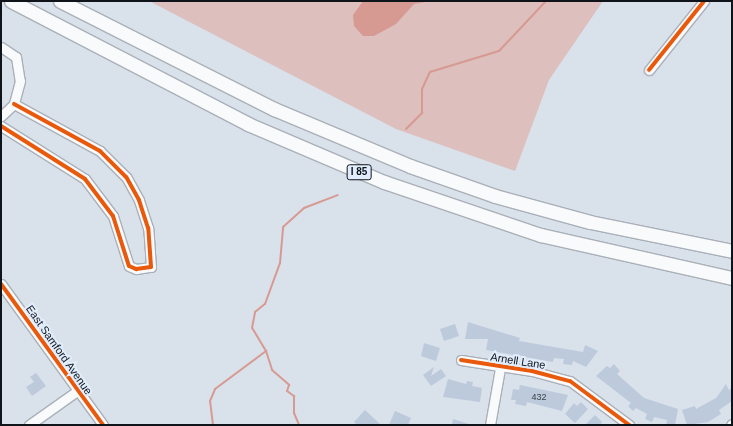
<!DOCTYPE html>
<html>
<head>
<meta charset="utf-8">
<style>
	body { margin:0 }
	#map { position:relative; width:733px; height:426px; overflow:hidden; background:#d9e1eb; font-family:Helvetica,sans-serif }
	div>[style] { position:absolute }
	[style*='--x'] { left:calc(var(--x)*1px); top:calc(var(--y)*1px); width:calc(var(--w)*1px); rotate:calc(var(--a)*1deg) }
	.green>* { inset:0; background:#ddbfbd }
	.water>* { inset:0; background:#d79a92 }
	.stream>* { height:2px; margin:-1px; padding:0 1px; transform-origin:1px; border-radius:1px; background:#d79a92 }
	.building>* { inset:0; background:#bccadc }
	.roads { filter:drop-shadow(1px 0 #aab0b8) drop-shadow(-1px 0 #aab0b8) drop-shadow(0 1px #aab0b8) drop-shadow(0 -1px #aab0b8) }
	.minor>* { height:9px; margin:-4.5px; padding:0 4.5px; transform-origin:4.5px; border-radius:4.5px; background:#f9fafc }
	.highway>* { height:13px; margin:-6.5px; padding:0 6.5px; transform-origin:6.5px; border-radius:6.5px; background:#f9fafc }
	.cycleway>* { height:4px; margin:-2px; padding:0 2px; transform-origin:2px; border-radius:2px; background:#e8590c }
	span { translate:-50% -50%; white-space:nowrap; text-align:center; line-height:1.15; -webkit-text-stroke:4px #e1edfc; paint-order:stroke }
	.number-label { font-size:9px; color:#3a424a }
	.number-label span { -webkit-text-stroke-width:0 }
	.shield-label span { padding:1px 3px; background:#e1edfc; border:1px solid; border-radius:3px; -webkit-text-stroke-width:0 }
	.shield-label { font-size:10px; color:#0f141a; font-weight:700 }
	.street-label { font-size:11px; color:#0f141a }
	.frame { position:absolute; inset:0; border:2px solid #0f141a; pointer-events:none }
</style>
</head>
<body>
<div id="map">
	<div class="green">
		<i style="clip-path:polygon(149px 1px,603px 1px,549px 80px,515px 171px,396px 129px)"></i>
	</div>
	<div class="water">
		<i style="clip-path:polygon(363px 1px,430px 1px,414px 4px,396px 24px,374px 36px,363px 36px,354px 26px,353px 15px)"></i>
	</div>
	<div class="stream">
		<i style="--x:406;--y:129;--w:23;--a:-45"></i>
		<i style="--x:422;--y:113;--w:24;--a:-90"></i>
		<i style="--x:422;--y:89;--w:19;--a:-65"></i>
		<i style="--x:430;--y:72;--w:72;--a:-16.9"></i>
		<i style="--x:499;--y:51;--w:69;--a:-46.8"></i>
		<i style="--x:266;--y:351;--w:20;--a:72"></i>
		<i style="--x:272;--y:370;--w:23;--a:41"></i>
		<i style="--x:289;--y:385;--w:6;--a:108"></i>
		<i style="--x:287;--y:391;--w:9;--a:36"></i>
		<i style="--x:294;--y:396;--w:17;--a:90"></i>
		<i style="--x:294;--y:413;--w:13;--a:67"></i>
		<i style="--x:213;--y:425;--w:24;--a:-97"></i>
		<i style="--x:210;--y:401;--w:13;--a:-67"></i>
		<i style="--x:215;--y:389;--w:64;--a:-36.7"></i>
		<i style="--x:266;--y:351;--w:27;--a:-121"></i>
		<i style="--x:252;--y:328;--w:16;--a:-79"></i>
		<i style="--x:255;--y:312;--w:13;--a:-39"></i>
		<i style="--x:265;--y:304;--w:44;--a:-69.9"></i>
		<i style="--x:280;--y:263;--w:36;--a:-85"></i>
		<i style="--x:283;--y:227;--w:28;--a:-42"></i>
		<i style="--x:304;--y:208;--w:36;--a:-21"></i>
	</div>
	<div class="building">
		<i style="clip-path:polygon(468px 322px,520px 338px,519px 341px,583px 352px,585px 345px,598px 351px,586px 367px,573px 361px,572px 365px,563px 364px,564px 359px,554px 358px,553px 362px,486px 350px,488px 339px,465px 339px)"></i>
		<i style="clip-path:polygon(455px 324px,459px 336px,444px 341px,440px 329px)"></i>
		<i style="clip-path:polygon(424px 343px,440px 348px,436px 361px,421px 356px)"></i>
		<i style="clip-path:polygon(614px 364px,620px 371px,617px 374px,644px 398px,678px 409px,675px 425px,666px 425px,667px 420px,654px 417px,652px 422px,645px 419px,647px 414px,636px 408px,633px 411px,628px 406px,631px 403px,596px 376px,607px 366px,610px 368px)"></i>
		<i style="clip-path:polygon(434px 367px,431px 376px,441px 369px,446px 376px,431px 386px,423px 375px)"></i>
		<i style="clip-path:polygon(36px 373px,46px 386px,32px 396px,26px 387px,34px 382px,30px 377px)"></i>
		<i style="clip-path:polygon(448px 379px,466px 384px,467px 381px,473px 382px,472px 386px,482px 388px,480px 402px,443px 397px)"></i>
		<i style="clip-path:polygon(726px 384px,729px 390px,732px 388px,732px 401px,719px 410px,721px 414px,708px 422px,687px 425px,682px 410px,695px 406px,696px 409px,716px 398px)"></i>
		<i style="clip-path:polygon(520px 385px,568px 395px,562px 411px,527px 402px,526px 406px,515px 404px,516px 400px,511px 400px,513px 389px,519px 390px)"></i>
		<i style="clip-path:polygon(581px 402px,588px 409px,575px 423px,565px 414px,574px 403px,577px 406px)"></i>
		<i style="clip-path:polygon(365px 410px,381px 425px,357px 425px,354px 422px)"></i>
		<i style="clip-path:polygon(395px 411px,411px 418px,408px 425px,389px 425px)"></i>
		<i style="clip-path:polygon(595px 415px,602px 422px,600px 425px,585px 425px)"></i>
		<i style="clip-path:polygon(453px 419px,469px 424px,468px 425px,452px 425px)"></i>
	</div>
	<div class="roads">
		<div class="minor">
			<i style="--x:1;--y:47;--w:18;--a:34"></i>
			<i style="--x:16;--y:57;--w:24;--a:81"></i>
			<i style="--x:20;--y:81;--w:24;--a:105"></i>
			<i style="--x:14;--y:104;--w:18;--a:137"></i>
			<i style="--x:649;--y:70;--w:88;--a:-51.4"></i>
			<i style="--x:1;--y:126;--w:99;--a:32.2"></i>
			<i style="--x:85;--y:179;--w:46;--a:52.9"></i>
			<i style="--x:113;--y:216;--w:52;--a:72.3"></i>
			<i style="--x:129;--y:266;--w:8;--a:23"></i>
			<i style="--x:136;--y:269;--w:15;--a:-8"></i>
			<i style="--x:151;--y:267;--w:39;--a:-94"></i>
			<i style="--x:148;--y:228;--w:29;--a:-108"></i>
			<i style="--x:139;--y:200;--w:26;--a:-119"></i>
			<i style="--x:126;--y:177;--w:37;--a:-135"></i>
			<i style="--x:100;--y:151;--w:98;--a:-151.3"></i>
			<i style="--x:1;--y:284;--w:174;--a:54.1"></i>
			<i style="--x:461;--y:360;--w:72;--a:8.8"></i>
			<i style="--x:532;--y:371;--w:39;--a:15"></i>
			<i style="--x:570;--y:381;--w:74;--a:36.7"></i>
			<i style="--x:29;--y:425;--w:59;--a:-35.3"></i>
			<i style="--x:490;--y:425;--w:58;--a:-80"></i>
			<i style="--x:731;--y:425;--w:1;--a:-45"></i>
		</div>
		<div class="highway">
			<i style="--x:11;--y:1;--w:267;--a:27.4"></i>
			<i style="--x:248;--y:124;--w:148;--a:23.1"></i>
			<i style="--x:384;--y:182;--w:166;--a:18.7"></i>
			<i style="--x:541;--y:235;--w:196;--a:12.7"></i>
			<i style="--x:60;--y:1;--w:240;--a:26.8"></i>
			<i style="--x:274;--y:109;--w:147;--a:22.7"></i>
			<i style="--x:410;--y:166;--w:90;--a:19.4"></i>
			<i style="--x:495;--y:196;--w:98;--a:15.3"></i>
			<i style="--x:590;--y:222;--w:145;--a:11.5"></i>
		</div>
	</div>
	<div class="cycleway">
		<i style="--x:649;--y:70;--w:88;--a:-51.4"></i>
		<i style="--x:1;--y:126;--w:99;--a:32.2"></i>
		<i style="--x:85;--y:179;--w:46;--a:52.9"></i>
		<i style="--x:113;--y:216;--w:52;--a:72.3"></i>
		<i style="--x:129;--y:266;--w:8;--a:23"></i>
		<i style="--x:136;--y:269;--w:15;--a:-8"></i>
		<i style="--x:151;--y:267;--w:39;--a:-94"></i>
		<i style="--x:148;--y:228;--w:29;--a:-108"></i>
		<i style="--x:139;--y:200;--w:26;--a:-119"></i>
		<i style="--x:126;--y:177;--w:37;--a:-135"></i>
		<i style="--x:100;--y:151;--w:98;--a:-151.3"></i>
		<i style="--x:1;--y:284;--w:174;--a:54.1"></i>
		<i style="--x:461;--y:360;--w:72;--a:8.8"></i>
		<i style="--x:532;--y:371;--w:39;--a:15"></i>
		<i style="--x:570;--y:381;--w:74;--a:36.7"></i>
	</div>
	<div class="number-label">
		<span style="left:539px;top:397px">432</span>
	</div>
	<div class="shield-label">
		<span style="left:359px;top:172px">I 85</span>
	</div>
	<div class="street-label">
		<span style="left:59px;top:350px;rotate:55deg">East Samford Avenue</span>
		<span style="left:518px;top:361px;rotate:9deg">Arnell Lane</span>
	</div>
	<div class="frame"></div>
</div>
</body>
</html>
